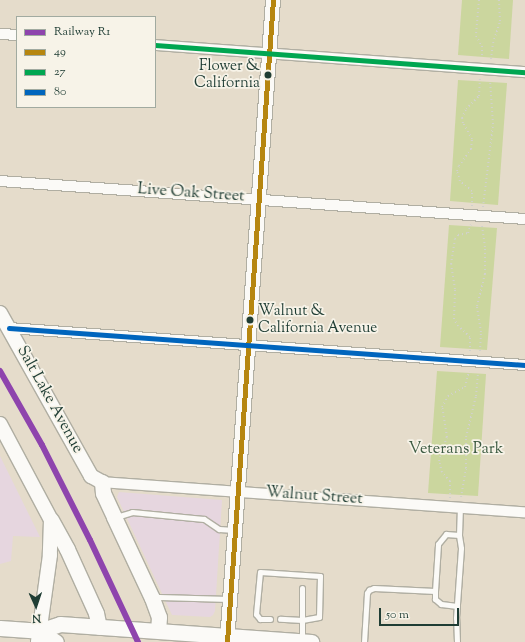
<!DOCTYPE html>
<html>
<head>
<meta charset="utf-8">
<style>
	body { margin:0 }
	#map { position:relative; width:525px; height:642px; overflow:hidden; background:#e5dccb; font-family:"Sorts Mill Goudy",serif }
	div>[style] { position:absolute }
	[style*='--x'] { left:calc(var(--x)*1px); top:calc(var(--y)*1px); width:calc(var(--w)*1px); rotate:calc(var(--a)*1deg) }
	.built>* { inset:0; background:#e6d6df }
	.green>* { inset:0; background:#cbd69e }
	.path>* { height:2px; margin-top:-1px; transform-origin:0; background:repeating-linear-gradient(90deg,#d1d1cd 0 1px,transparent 0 4px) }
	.roads { filter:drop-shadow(1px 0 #b0aea2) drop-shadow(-1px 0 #b0aea2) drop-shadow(0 1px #b0aea2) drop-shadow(0 -1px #b0aea2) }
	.lane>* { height:5px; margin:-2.5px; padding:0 2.5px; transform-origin:2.5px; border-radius:2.5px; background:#fbfaf7 }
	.street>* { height:10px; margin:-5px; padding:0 5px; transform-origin:5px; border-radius:5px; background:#fbfaf7 }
	.secondary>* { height:14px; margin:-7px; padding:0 7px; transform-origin:7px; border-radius:7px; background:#fbfaf7 }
	.primary>* { height:15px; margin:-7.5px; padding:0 7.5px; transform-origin:7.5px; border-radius:7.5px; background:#fbfaf7 }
	.bus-1>* { height:5px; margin:-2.5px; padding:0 2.5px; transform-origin:2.5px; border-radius:2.5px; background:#b68610 }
	.bus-2>* { height:5px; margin:-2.5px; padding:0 2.5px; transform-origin:2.5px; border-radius:2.5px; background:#00a651 }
	.bus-3>* { height:5px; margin:-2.5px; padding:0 2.5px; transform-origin:2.5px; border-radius:2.5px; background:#0065bd }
	.rail-1>* { height:6px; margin:-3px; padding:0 3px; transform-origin:3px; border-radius:3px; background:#8e44ad }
	.dots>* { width:11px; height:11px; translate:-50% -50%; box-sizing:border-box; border:2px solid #f7f3e8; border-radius:50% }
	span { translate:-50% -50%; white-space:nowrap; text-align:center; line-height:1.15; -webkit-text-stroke:3.5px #f7f3e8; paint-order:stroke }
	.bus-label { font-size:15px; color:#1f3d34 }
	.right { translate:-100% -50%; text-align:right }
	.left { translate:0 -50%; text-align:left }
	.street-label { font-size:16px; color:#1f3d34 }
	.park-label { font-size:16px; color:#3d5b42 }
	.legend { position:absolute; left:16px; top:16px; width:140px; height:92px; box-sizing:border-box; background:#f7f3e8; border:1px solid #a1aaa0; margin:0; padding:5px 7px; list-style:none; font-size:12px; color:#1f3d34 }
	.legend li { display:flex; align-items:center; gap:8px; height:20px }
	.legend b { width:20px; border:1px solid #a1aaa0 }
	.north { position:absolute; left:16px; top:586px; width:40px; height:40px; -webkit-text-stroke:3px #f7f3e8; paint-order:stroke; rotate:177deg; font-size:11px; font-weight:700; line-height:16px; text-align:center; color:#1f3d34 }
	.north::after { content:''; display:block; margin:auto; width:14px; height:18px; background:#1f3d34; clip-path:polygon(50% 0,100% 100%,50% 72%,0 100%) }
	.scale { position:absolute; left:379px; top:608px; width:80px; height:18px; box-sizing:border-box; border:2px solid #1f3d34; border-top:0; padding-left:5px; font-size:12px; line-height:14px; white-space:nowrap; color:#1f3d34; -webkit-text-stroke:3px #f7f3e8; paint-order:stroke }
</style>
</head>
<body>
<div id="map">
	<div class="built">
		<i style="clip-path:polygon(0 456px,40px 537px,13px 536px,11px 561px,0 564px)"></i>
		<i style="clip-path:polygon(119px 492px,222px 500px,215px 611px,213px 615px,210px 617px,172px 615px,117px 497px)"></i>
	</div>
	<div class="green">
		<i style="clip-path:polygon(462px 0,513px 0,509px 59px,458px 55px)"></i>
		<i style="clip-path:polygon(458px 80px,507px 83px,498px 205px,450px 201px)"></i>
		<i style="clip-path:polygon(449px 225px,497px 228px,487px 350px,440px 347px)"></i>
		<i style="clip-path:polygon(437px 371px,486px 374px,478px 496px,428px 493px)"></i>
	</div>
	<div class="path">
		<i style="--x:479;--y:0;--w:36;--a:95"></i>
		<i style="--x:476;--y:36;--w:12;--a:59"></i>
		<i style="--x:482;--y:46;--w:12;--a:90"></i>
		<i style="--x:491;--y:59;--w:16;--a:-83"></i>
		<i style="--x:493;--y:43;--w:23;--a:-72"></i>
		<i style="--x:500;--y:21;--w:21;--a:-93"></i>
		<i style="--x:472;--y:206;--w:15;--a:-90"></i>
		<i style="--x:472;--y:191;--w:16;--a:-140"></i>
		<i style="--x:460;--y:181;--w:10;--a:-107"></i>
		<i style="--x:457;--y:171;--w:5;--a:-68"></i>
		<i style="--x:459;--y:166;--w:21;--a:-55"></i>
		<i style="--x:471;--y:149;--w:10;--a:-84"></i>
		<i style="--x:472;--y:139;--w:18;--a:-119"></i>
		<i style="--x:463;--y:123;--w:5;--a:-101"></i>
		<i style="--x:462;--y:118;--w:10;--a:-66"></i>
		<i style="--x:466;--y:109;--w:18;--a:-45"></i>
		<i style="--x:479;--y:96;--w:17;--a:-87"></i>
		<i style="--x:483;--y:207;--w:84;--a:-83.1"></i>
		<i style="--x:493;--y:124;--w:44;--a:-93.9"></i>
		<i style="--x:470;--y:351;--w:14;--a:-90"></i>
		<i style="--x:470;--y:337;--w:16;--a:-137"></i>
		<i style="--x:458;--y:326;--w:8;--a:-120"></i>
		<i style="--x:454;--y:319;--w:30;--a:-88"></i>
		<i style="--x:455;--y:289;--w:25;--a:-99"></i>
		<i style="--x:451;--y:264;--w:25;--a:-81"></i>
		<i style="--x:455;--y:239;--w:5;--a:-53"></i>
		<i style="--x:458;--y:235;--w:10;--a:-11"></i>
		<i style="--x:468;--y:233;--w:9;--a:-72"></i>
		<i style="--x:480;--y:351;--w:19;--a:-87"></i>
		<i style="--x:481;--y:332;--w:26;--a:-99"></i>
		<i style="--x:477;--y:306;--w:33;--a:-76"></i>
		<i style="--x:485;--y:274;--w:27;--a:-90"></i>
		<i style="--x:485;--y:247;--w:22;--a:-98"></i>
		<i style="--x:461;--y:497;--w:29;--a:-80"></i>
		<i style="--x:466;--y:468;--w:31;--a:-90"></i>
		<i style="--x:466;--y:437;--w:42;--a:-76.3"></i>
		<i style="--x:476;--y:396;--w:24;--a:-85"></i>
		<i style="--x:450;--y:498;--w:17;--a:-90"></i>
		<i style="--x:450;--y:481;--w:12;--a:-132"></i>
		<i style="--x:442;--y:472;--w:11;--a:-105"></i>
		<i style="--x:439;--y:461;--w:25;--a:-72"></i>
		<i style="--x:447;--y:437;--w:30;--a:-99"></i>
		<i style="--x:442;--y:407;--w:13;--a:-61"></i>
		<i style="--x:448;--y:396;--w:19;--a:-28"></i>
		<i style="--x:465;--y:387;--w:16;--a:-76"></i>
	</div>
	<div class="roads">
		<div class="lane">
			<i style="--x:116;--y:517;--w:17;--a:-17"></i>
			<i style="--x:132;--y:512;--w:72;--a:5.6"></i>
			<i style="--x:204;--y:519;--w:18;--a:34"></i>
			<i style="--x:219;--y:529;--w:15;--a:4"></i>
			<i style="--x:153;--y:598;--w:6;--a:-9"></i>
			<i style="--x:159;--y:597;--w:70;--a:1.6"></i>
			<i style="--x:457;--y:606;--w:16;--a:-173"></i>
			<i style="--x:441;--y:604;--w:8;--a:-140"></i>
			<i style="--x:435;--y:599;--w:8;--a:-90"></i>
			<i style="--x:435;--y:591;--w:47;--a:-86.3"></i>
			<i style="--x:438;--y:544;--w:13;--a:-51"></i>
			<i style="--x:446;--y:534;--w:13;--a:4"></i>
			<i style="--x:270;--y:619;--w:10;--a:180"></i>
			<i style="--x:260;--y:619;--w:6;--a:-129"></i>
			<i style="--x:256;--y:614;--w:42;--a:-84.6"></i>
			<i style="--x:260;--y:572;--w:60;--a:3.8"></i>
			<i style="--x:320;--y:576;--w:41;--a:91.4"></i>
			<i style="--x:319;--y:617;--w:17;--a:170"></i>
			<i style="--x:302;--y:620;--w:22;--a:-177"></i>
			<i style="--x:302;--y:640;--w:52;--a:-90"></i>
			<i style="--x:364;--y:642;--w:49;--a:-86.5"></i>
			<i style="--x:367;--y:593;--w:4;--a:-56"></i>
			<i style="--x:369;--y:590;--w:5;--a:-22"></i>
			<i style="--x:374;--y:588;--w:61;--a:2.8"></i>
			<i style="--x:457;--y:642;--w:24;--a:-92"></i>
			<i style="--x:456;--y:618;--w:70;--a:-85.9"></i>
			<i style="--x:461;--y:548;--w:13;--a:-99"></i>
			<i style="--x:459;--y:535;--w:28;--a:-88"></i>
		</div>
		<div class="street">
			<i style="--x:0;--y:34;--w:17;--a:3"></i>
			<i style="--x:155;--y:45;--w:371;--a:4.2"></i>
			<i style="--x:0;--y:181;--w:526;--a:4.14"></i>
			<i style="--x:9;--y:328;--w:517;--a:4.1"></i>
			<i style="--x:102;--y:482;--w:424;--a:4.1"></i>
		</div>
		<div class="secondary">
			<i style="--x:0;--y:313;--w:187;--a:60.8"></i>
			<i style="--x:91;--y:476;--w:13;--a:29"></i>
			<i style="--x:0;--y:424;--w:109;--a:62"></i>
			<i style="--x:51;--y:520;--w:35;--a:92"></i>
			<i style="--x:50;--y:555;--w:88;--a:97.9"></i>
			<i style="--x:227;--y:642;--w:644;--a:-85.9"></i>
		</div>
		<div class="primary">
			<i style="--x:102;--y:482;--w:11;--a:85"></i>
			<i style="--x:103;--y:493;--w:26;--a:65"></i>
			<i style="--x:114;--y:517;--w:89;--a:64.9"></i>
			<i style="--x:152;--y:598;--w:20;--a:70"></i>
			<i style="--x:159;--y:617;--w:13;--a:94"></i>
			<i style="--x:51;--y:520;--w:33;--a:61"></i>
			<i style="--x:67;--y:549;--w:70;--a:65.6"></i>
			<i style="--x:96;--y:613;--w:14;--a:78"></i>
			<i style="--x:0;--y:628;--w:39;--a:4"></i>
			<i style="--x:39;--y:631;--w:22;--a:-18"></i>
			<i style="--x:60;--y:624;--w:252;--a:4.1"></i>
			<i style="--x:39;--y:631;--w:20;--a:33"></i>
		</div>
	</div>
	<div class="bus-1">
		<i style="--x:227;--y:642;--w:644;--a:-85.9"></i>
	</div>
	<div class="bus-2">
		<i style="--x:155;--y:45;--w:371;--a:4.2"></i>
	</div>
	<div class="bus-3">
		<i style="--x:9;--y:328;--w:517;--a:4.1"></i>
	</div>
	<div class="rail-1">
		<i style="--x:0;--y:371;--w:85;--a:60.4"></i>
		<i style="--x:42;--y:445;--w:106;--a:63.2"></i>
		<i style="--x:90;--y:540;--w:113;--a:64.8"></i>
	</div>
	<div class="dots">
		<i style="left:268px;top:75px;background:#1f3d34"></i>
		<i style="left:250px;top:320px;background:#1f3d34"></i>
	</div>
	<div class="bus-label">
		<span class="right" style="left:260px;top:75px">Flower &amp;<br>California</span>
		<span class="left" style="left:258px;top:320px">Walnut &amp;<br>California Avenue</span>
	</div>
	<div class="street-label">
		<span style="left:191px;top:194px;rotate:4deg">Live Oak Street</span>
		<span style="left:49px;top:400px;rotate:61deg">Salt Lake Avenue</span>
		<span style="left:314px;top:497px;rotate:4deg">Walnut Street</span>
	</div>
	<div class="park-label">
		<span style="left:456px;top:450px">Veterans Park</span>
	</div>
	<ul class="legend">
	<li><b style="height:5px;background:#8e44ad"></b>Railway R1</li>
	<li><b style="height:5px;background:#b68610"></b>49</li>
	<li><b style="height:5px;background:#00a651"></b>27</li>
	<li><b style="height:5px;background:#0065bd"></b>80</li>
	</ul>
	<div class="north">N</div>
	<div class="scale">50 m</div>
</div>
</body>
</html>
